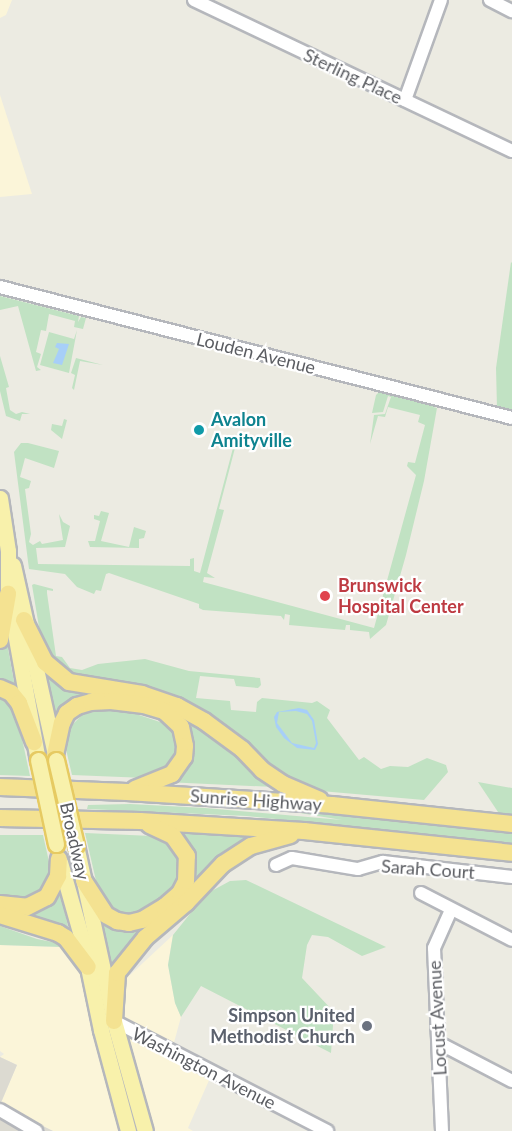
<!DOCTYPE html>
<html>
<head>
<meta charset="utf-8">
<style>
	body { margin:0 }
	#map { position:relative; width:512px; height:1131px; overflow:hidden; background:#ecebe2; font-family:Lato,sans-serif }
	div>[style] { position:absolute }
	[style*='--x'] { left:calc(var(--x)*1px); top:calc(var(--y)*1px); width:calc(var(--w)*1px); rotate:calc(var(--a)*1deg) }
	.commercial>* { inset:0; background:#fbf5d9 }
	.education>* { inset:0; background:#dcdad1 }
	.green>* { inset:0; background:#c1e2c3 }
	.water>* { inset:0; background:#a7cff8 }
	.roads { filter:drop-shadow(2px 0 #b5b7bc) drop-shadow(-2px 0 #b5b7bc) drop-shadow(0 2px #b5b7bc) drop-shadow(0 -2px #b5b7bc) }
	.minor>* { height:12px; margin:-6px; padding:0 6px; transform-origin:6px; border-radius:6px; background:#fff }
	.major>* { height:15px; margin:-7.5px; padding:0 7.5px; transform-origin:7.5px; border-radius:7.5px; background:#f8f1ab }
	.highway>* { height:16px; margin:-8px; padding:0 8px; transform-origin:8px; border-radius:8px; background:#f4e291 }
	.bridges { filter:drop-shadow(2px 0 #e6ca62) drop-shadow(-2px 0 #e6ca62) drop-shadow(0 2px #e6ca62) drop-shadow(0 -2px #e6ca62) }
	.major-bridge>* { height:15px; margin:-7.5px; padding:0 7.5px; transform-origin:7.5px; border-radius:7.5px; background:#f8f1ab }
	.dots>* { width:16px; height:16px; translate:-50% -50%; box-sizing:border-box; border:3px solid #fff; border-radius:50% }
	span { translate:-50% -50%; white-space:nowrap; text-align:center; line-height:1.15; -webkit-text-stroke:4.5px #fff; paint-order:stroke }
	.street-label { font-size:18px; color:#5b5d62 }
	.culture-label { font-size:18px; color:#0d838f; font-weight:700 }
	.left { translate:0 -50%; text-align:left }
	.health-label { font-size:18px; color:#be3a42; font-weight:700 }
	.worship-label { font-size:18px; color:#5b616d; font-weight:700 }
	.right { translate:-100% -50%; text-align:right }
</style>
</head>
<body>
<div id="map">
	<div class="commercial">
		<i style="clip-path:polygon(0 0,12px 0,6px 15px,0 18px)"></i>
		<i style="clip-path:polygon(0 95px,32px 194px,0 197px)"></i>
		<i style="clip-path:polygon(173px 935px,168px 965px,175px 1003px,181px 1017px,173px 1046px,210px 1078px,188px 1128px,193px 1131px,53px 1131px,0 1105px,17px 1065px,0 1057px,4px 1054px,0 1051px,0 945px,62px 947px,71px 959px,130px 975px)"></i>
	</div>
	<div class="education">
		<i style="clip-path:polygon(0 1057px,17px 1065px,0 1105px,53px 1131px,0 1131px)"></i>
	</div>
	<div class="green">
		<i style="clip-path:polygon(511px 262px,512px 263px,512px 411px,497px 408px,496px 368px)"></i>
		<i style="clip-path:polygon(0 296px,79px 316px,78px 322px,81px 317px,86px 318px,83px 329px,74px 327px,75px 321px,49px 314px,46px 331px,41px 330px,36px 352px,41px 354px,37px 367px,41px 370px,36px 371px,18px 306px,0 310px)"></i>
		<i style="clip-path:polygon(77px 330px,69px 373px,40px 365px,49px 332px,74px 339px)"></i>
		<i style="clip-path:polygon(0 356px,9px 387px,6px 388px,10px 410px,16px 414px,22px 412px,30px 414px,22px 414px,20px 421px,6px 416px,0 391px)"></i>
		<i style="clip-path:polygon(76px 358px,103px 365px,80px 361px,74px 390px,72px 388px,75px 375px,71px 373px)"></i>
		<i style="clip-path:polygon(381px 390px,436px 404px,433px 407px,437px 408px,424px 481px,406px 555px,386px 625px,370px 639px,369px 632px,350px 630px,350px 625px,346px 625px,345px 630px,289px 625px,290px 615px,285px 614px,284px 620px,281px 616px,203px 610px,199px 608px,199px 604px,109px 573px,106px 574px,101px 591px,96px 590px,94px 594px,77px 587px,65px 574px,29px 569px,14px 452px,21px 443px,28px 443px,59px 451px,54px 468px,25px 458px,20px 477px,31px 481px,29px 488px,25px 489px,31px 534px,29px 542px,33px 545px,40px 541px,42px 544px,63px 540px,59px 514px,63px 522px,70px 526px,65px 547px,36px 548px,38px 564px,190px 566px,190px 559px,194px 558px,194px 571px,200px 573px,233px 448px,235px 448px,219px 509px,224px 510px,207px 573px,215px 578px,204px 577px,203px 582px,374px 628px,416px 475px,407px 466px,408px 462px,415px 463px,425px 425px,418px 422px,420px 415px,388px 407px,385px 417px,378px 416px,370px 444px,374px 415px,385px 414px,391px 397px,388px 396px,383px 412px,372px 413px,376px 395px)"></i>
		<i style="clip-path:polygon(64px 419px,67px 420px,62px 439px,51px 430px,52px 424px,62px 426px)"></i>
		<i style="clip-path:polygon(101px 511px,109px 513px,101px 541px,129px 547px,134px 527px,146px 531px,144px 538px,139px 539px,139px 548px,90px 547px,88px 541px,95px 541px,100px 521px,94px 519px,94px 515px,99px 516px)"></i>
		<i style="clip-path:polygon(34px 584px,53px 589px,53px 591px,47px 590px,47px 593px,56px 656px,62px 657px,70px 668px,82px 670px,98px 664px,145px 659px,189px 671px,260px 678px,261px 685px,258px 688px,236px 686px,234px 679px,200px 676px,196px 698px,230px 701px,231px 710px,256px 712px,257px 702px,262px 698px,312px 703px,317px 701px,330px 710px,327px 718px,359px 760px,364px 757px,381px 769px,390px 766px,408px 767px,427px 758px,446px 765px,448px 772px,424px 800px,309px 790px,295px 786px,211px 721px,73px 676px,49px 656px,41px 639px,32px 585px)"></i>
		<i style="clip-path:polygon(7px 643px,16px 692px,0 684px,0 648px)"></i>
		<i style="clip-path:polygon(46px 672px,92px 693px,55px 720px)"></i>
		<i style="clip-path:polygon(0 697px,9px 701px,17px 715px,30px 776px,0 775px)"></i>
		<i style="clip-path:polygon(99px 711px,127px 711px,160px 722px,163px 719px,175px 728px,180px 741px,175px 764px,146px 778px,72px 775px,64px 741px,68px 729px,83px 714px)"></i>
		<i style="clip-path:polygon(185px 715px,207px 728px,274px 787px,165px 782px,176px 775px,181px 720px)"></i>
		<i style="clip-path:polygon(478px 782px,512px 788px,512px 824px,506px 824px)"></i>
		<i style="clip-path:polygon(90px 796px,320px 811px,512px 832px,512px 843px,247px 816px,87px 809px,88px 805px,130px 804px,205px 808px,342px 820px,294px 812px,90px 800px)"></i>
		<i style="clip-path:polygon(179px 831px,263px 836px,244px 844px,239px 842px,239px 847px,203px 881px,199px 876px,196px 881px,192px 881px,186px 836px,182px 837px)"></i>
		<i style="clip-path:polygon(85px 833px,152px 836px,161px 839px,174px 848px,184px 866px,169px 897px,166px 892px,156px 902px,131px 917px,112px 913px,100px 898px)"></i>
		<i style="clip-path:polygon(0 835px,43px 835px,50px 866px,50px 876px,44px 892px,31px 899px,0 899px)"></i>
		<i style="clip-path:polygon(246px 880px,386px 947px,362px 956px,328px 937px,312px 935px,307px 945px,302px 978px,334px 1012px,331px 1053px,201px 986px,181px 1017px,175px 1003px,168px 965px,173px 935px,206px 894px,230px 881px)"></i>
		<i style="clip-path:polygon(60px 890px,69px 931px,24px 918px,28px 915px)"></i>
		<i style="clip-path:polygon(157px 916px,112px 968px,100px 919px)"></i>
		<i style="clip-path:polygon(0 926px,37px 939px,57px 943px,62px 947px,0 945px)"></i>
	</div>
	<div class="water">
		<i style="clip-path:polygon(57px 343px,69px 344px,62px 365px,53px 363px,59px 349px,55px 347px)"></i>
		<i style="clip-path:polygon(evenodd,299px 708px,307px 710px,314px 720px,318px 744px,315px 750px,297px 748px,284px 738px,276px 727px,274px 717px,277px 712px,299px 708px,296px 711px,307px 714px,312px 721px,316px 743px,314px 748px,292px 743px,277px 723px,279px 712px,296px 711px)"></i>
	</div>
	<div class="roads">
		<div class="minor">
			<i style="--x:194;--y:0;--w:352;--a:25.4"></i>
			<i style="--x:490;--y:0;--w:25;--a:27"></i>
			<i style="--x:405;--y:100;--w:106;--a:-70.2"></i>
			<i style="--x:0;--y:287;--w:528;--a:14.35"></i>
			<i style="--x:276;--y:865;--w:17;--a:-24"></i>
			<i style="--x:292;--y:858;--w:67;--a:9.5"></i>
			<i style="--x:358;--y:869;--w:26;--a:-16"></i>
			<i style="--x:383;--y:862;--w:130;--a:6.6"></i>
			<i style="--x:421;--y:893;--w:102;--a:27.3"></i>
			<i style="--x:114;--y:1021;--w:240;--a:27.3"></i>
			<i style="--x:439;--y:1043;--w:82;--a:27.5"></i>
			<i style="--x:0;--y:1110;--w:42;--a:30.3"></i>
			<i style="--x:442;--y:1131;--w:183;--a:-92.5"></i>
			<i style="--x:434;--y:948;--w:42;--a:-65.9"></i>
		</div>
		<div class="major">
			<i style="--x:0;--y:498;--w:54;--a:81.4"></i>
			<i style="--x:8;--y:551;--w:43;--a:90"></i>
			<i style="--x:8;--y:594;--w:169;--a:79.8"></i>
			<i style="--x:13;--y:565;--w:195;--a:77.5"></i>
			<i style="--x:76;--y:845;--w:180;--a:77.8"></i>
			<i style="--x:114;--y:1021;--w:114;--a:74.3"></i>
			<i style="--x:60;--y:862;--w:84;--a:74.1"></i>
			<i style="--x:83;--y:943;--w:89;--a:78.3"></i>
			<i style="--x:101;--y:1030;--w:105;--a:75"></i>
		</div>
		<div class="highway">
			<i style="--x:24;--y:620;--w:47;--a:63.4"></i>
			<i style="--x:45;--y:662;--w:31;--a:40"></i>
			<i style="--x:69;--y:682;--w:74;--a:9.3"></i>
			<i style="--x:142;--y:694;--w:37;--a:19"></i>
			<i style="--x:177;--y:706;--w:31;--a:29"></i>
			<i style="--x:204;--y:721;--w:47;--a:36.4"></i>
			<i style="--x:242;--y:749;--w:29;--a:46"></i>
			<i style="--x:262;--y:770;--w:25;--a:34"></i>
			<i style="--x:283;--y:784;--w:40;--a:23.4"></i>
			<i style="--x:0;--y:640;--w:47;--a:-80.1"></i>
			<i style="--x:0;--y:688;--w:12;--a:24"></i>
			<i style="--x:11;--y:693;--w:13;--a:51"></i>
			<i style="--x:19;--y:703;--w:42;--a:69"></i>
			<i style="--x:55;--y:755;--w:33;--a:-78"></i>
			<i style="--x:62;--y:723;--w:11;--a:-63"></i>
			<i style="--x:67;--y:713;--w:12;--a:-35"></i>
			<i style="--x:77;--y:706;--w:15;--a:-16"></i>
			<i style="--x:91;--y:702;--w:20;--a:-3"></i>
			<i style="--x:111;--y:701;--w:33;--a:7"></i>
			<i style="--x:144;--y:705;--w:21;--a:17"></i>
			<i style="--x:164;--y:711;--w:23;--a:43"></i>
			<i style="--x:181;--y:727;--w:19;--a:78"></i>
			<i style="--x:185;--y:746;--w:11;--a:95"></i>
			<i style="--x:184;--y:757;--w:21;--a:125"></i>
			<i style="--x:172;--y:774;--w:40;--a:158"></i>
			<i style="--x:0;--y:787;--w:127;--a:2.3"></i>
			<i style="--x:127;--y:792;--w:205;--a:3.6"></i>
			<i style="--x:332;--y:805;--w:181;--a:6"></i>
			<i style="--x:0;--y:818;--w:140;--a:1.2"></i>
			<i style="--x:140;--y:821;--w:164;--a:3.5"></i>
			<i style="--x:304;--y:831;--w:209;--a:6"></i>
			<i style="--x:84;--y:881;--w:40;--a:57.1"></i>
			<i style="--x:106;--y:915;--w:13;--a:29"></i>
			<i style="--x:117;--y:921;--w:12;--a:9"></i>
			<i style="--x:129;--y:923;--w:13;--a:-13"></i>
			<i style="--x:142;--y:920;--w:26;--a:-31"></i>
			<i style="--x:164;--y:907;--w:21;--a:-41"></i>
			<i style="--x:180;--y:893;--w:13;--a:-63"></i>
			<i style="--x:186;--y:881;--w:25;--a:-88"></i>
			<i style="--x:187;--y:856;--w:24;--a:-125"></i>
			<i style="--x:173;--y:836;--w:26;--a:-155"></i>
			<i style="--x:0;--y:904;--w:27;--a:6"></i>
			<i style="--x:27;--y:907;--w:22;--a:-27"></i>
			<i style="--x:47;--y:897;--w:24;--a:-62"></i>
			<i style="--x:58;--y:876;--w:17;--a:-87"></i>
			<i style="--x:0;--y:915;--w:61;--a:17.2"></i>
			<i style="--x:58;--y:933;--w:9;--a:32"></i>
			<i style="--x:66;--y:938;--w:36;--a:53"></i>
			<i style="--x:114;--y:1021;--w:48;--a:-86.4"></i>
			<i style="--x:117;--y:973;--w:45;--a:-51.3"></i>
			<i style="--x:145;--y:938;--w:54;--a:-40.5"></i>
			<i style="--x:186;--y:903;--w:54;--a:-46.5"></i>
			<i style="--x:223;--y:864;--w:33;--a:-33"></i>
			<i style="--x:251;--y:846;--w:41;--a:-15.4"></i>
		</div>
	</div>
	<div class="bridges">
		<div class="major-bridge">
			<i style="--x:38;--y:760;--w:86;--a:77.9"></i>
			<i style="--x:56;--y:760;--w:87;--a:76.8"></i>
		</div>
	</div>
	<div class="dots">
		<i style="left:199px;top:430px;background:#0f9aa8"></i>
		<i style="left:325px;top:596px;background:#e0444e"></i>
		<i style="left:367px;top:1026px;background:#6b7280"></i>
	</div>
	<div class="street-label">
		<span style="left:353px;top:76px;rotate:25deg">Sterling Place</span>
		<span style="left:256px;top:353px;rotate:14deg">Louden Avenue</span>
		<span style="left:256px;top:800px;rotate:4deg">Sunrise Highway</span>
		<span style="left:75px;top:841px;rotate:77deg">Broadway</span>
		<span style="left:428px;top:869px;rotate:4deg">Sarah Court</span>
		<span style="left:437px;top:1018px;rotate:-93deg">Locust Avenue</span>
		<span style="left:204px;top:1068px;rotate:27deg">Washington Avenue</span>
	</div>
	<div class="culture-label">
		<span class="left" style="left:211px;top:430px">Avalon<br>Amityville</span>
	</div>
	<div class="health-label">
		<span class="left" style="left:338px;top:596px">Brunswick<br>Hospital Center</span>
	</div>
	<div class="worship-label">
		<span class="right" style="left:355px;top:1026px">Simpson United<br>Methodist Church</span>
	</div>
</div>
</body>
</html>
